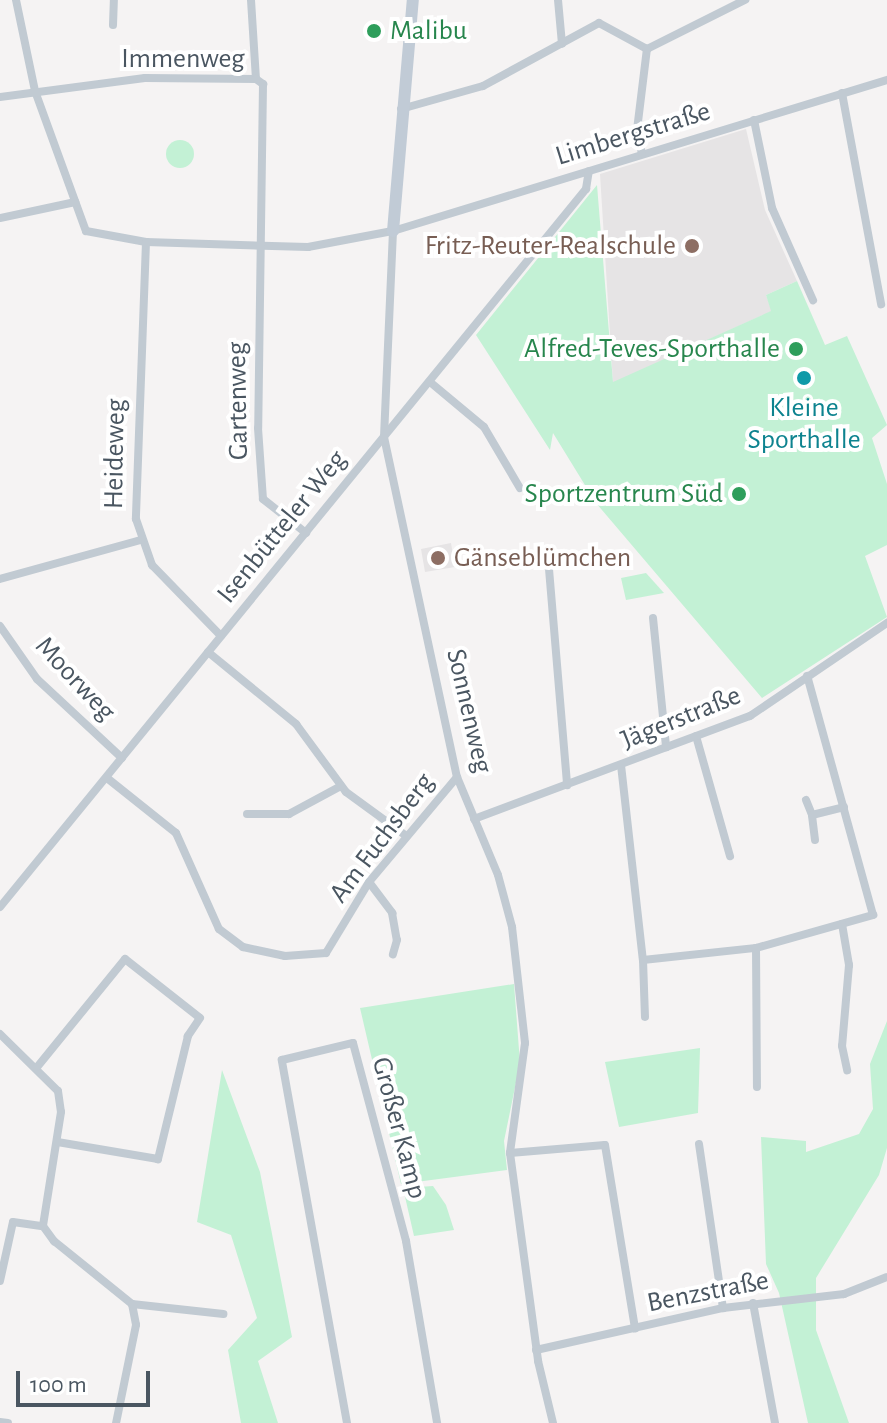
<!DOCTYPE html>
<html>
<head>
<meta charset="utf-8">
<style>
	body { margin:0 }
	#map { position:relative; width:887px; height:1423px; overflow:hidden; background:#f5f3f3; font-family:"Alegreya Sans",sans-serif }
	div>[style] { position:absolute }
	[style*='--x'] { left:calc(var(--x)*1px); top:calc(var(--y)*1px); width:calc(var(--w)*1px); rotate:calc(var(--a)*1deg) }
	.education>* { inset:0; background:#e6e4e5 }
	.green>* { inset:0; background:#c3f1d5 }
	.round { border-radius:50% }
	.street>* { height:8px; margin:-4px; padding:0 4px; transform-origin:4px; border-radius:4px; background:#c1cad2 }
	.secondary>* { height:12px; margin:-6px; padding:0 6px; transform-origin:6px; border-radius:6px; background:#c1cbd6 }
	.dots>* { width:22px; height:22px; translate:-50% -50%; box-sizing:border-box; border:4px solid #fff; border-radius:50% }
	span { translate:-50% -50%; white-space:nowrap; text-align:center; line-height:1.15; -webkit-text-stroke:8px #fff; paint-order:stroke }
	.leisure-label { font-size:28px; color:#27864d }
	.left { translate:0 -50%; text-align:left }
	.right { translate:-100% -50%; text-align:right }
	.street-label { font-size:28px; color:#4a5661 }
	.education-label { font-size:28px; color:#785e54 }
	.culture-label { font-size:28px; color:#0d838f }
	.scale { position:absolute; left:16px; top:1371px; width:134px; height:36px; box-sizing:border-box; border:4px solid #4a5661; border-top:0; padding-left:10px; font-size:24px; line-height:28px; white-space:nowrap; color:#4a5661; -webkit-text-stroke:6px #fff; paint-order:stroke }
</style>
</head>
<body>
<div id="map">
	<div class="education">
		<i style="clip-path:polygon(746px 129px,765px 210px,797px 281px,766px 295px,772px 311px,613px 383px,600px 174px)"></i>
		<i style="clip-path:polygon(451px 543px,455px 567px,425px 572px,421px 549px)"></i>
	</div>
	<div class="green">
		<i class="round" style="left:166px;top:140px;width:28px;height:28px"></i>
		<i style="clip-path:polygon(597px 185px,613px 382px,771px 311px,766px 295px,797px 281px,825px 345px,847px 336px,887px 425px,872px 438px,887px 484px,887px 545px,865px 556px,887px 617px,762px 698px,596px 503px,553px 433px,550px 450px,476px 335px)"></i>
		<i style="clip-path:polygon(646px 573px,664px 593px,626px 600px,621px 578px)"></i>
		<i style="clip-path:polygon(514px 984px,520px 1063px,504px 1141px,507px 1170px,401px 1184px,360px 1008px)"></i>
		<i style="clip-path:polygon(887px 1021px,887px 1148px,879px 1175px,816px 1278px,816px 1330px,849px 1423px,808px 1423px,779px 1293px,766px 1264px,761px 1137px,806px 1141px,806px 1152px,859px 1134px,873px 1109px,870px 1064px)"></i>
		<i style="clip-path:polygon(700px 1048px,698px 1113px,619px 1127px,605px 1062px)"></i>
		<i style="clip-path:polygon(222px 1070px,260px 1172px,292px 1337px,258px 1361px,278px 1423px,241px 1423px,228px 1350px,257px 1318px,231px 1235px,197px 1222px)"></i>
		<i style="clip-path:polygon(433px 1186px,446px 1205px,454px 1230px,414px 1236px,403px 1188px)"></i>
	</div>
	<div class="street">
		<i style="--x:16;--y:0;--w:93;--a:78.2"></i>
		<i style="--x:35;--y:91;--w:149;--a:70"></i>
		<i style="--x:86;--y:231;--w:61;--a:10.4"></i>
		<i style="--x:146;--y:242;--w:162;--a:1.8"></i>
		<i style="--x:308;--y:247;--w:86;--a:-10.7"></i>
		<i style="--x:393;--y:231;--w:517;--a:-17"></i>
		<i style="--x:251;--y:0;--w:79;--a:86.4"></i>
		<i style="--x:558;--y:0;--w:44;--a:84.8"></i>
		<i style="--x:113;--y:25;--w:25;--a:-88"></i>
		<i style="--x:842;--y:93;--w:215;--a:79.5"></i>
		<i style="--x:0;--y:97;--w:146;--a:-7.5"></i>
		<i style="--x:145;--y:78;--w:111;--a:0.5"></i>
		<i style="--x:256;--y:79;--w:9;--a:36"></i>
		<i style="--x:263;--y:84;--w:344;--a:90.8"></i>
		<i style="--x:258;--y:428;--w:71;--a:86"></i>
		<i style="--x:263;--y:499;--w:55;--a:38.3"></i>
		<i style="--x:401;--y:109;--w:85;--a:-15.7"></i>
		<i style="--x:483;--y:86;--w:132;--a:-28.5"></i>
		<i style="--x:599;--y:23;--w:55;--a:28.4"></i>
		<i style="--x:754;--y:120;--w:90;--a:78.4"></i>
		<i style="--x:772;--y:208;--w:101;--a:66"></i>
		<i style="--x:642;--y:154;--w:25;--a:-102"></i>
		<i style="--x:637;--y:130;--w:82;--a:-83"></i>
		<i style="--x:647;--y:49;--w:110;--a:-26.6"></i>
		<i style="--x:0;--y:218;--w:77;--a:-12"></i>
		<i style="--x:393;--y:231;--w:206;--a:92.5"></i>
		<i style="--x:384;--y:437;--w:348;--a:77.9"></i>
		<i style="--x:457;--y:777;--w:106;--a:67.3"></i>
		<i style="--x:498;--y:875;--w:54;--a:74.9"></i>
		<i style="--x:512;--y:927;--w:117;--a:83.6"></i>
		<i style="--x:525;--y:1043;--w:111;--a:97.8"></i>
		<i style="--x:510;--y:1153;--w:210;--a:82.3"></i>
		<i style="--x:538;--y:1361;--w:64;--a:76.4"></i>
		<i style="--x:146;--y:242;--w:277;--a:92.1"></i>
		<i style="--x:136;--y:519;--w:49;--a:70.8"></i>
		<i style="--x:152;--y:565;--w:99;--a:45.8"></i>
		<i style="--x:430;--y:382;--w:70;--a:39.8"></i>
		<i style="--x:484;--y:427;--w:71;--a:59.5"></i>
		<i style="--x:549;--y:569;--w:217;--a:85.2"></i>
		<i style="--x:0;--y:579;--w:146;--a:-15.5"></i>
		<i style="--x:653;--y:618;--w:130;--a:84.2"></i>
		<i style="--x:0;--y:626;--w:65;--a:55.1"></i>
		<i style="--x:37;--y:679;--w:116;--a:42.9"></i>
		<i style="--x:208;--y:652;--w:114;--a:39.3"></i>
		<i style="--x:296;--y:724;--w:84;--a:53.7"></i>
		<i style="--x:346;--y:792;--w:73;--a:36.1"></i>
		<i style="--x:696;--y:736;--w:125;--a:74.2"></i>
		<i style="--x:621;--y:765;--w:196;--a:83.6"></i>
		<i style="--x:643;--y:960;--w:114;--a:-6.1"></i>
		<i style="--x:756;--y:948;--w:122;--a:-15.8"></i>
		<i style="--x:873;--y:915;--w:248;--a:-105.4"></i>
		<i style="--x:107;--y:778;--w:88;--a:38.6"></i>
		<i style="--x:176;--y:833;--w:105;--a:65.9"></i>
		<i style="--x:219;--y:929;--w:30;--a:37"></i>
		<i style="--x:243;--y:947;--w:43;--a:12.1"></i>
		<i style="--x:285;--y:956;--w:41;--a:-4.2"></i>
		<i style="--x:326;--y:953;--w:83;--a:-58.8"></i>
		<i style="--x:369;--y:882;--w:137;--a:-50"></i>
		<i style="--x:806;--y:800;--w:16;--a:68"></i>
		<i style="--x:247;--y:814;--w:42;--a:0"></i>
		<i style="--x:289;--y:814;--w:59;--a:-28.3"></i>
		<i style="--x:474;--y:819;--w:295;--a:-20.5"></i>
		<i style="--x:750;--y:716;--w:166;--a:-34.2"></i>
		<i style="--x:815;--y:840;--w:25;--a:-97"></i>
		<i style="--x:812;--y:815;--w:33;--a:-14"></i>
		<i style="--x:369;--y:882;--w:39;--a:53"></i>
		<i style="--x:392;--y:913;--w:27;--a:80"></i>
		<i style="--x:397;--y:940;--w:15;--a:106"></i>
		<i style="--x:0;--y:907;--w:927;--a:-50.78"></i>
		<i style="--x:586;--y:189;--w:18;--a:-81"></i>
		<i style="--x:842;--y:924;--w:42;--a:80.3"></i>
		<i style="--x:849;--y:965;--w:81;--a:94.9"></i>
		<i style="--x:842;--y:1046;--w:25;--a:78"></i>
		<i style="--x:756;--y:948;--w:139;--a:89.6"></i>
		<i style="--x:643;--y:960;--w:57;--a:88"></i>
		<i style="--x:0;--y:1034;--w:81;--a:44.5"></i>
		<i style="--x:58;--y:1091;--w:21;--a:82"></i>
		<i style="--x:61;--y:1112;--w:115;--a:99"></i>
		<i style="--x:43;--y:1226;--w:19;--a:54"></i>
		<i style="--x:54;--y:1241;--w:100;--a:38.9"></i>
		<i style="--x:132;--y:1304;--w:21;--a:79"></i>
		<i style="--x:136;--y:1325;--w:100;--a:101.5"></i>
		<i style="--x:38;--y:1066;--w:138;--a:-50.9"></i>
		<i style="--x:125;--y:959;--w:95;--a:38.2"></i>
		<i style="--x:200;--y:1018;--w:22;--a:124"></i>
		<i style="--x:188;--y:1036;--w:127;--a:103.7"></i>
		<i style="--x:158;--y:1159;--w:102;--a:-170.4"></i>
		<i style="--x:699;--y:1144;--w:166;--a:81.7"></i>
		<i style="--x:510;--y:1153;--w:95;--a:-4.8"></i>
		<i style="--x:605;--y:1145;--w:186;--a:80.7"></i>
		<i style="--x:0;--y:1281;--w:60;--a:-77.6"></i>
		<i style="--x:13;--y:1222;--w:30;--a:8"></i>
		<i style="--x:753;--y:1303;--w:122;--a:79.6"></i>
		<i style="--x:132;--y:1304;--w:92;--a:6.3"></i>
		<i style="--x:536;--y:1350;--w:192;--a:-12.7"></i>
		<i style="--x:723;--y:1308;--w:122;--a:-6.6"></i>
		<i style="--x:844;--y:1294;--w:46;--a:-21.6"></i>
		<i style="--x:0;--y:1422;--w:8;--a:7"></i>
		<i style="--x:347;--y:1423;--w:369;--a:-100.2"></i>
		<i style="--x:282;--y:1060;--w:73;--a:-13.5"></i>
		<i style="--x:353;--y:1043;--w:205;--a:75"></i>
		<i style="--x:406;--y:1241;--w:185;--a:80.3"></i>
	</div>
	<div class="secondary">
		<i style="--x:393;--y:231;--w:232;--a:-85.1"></i>
	</div>
	<div class="dots">
		<i style="left:374px;top:31px;background:#2e9e5b"></i>
		<i style="left:692px;top:246px;background:#8d6e63"></i>
		<i style="left:796px;top:349px;background:#2e9e5b"></i>
		<i style="left:804px;top:378px;background:#0f9aa8"></i>
		<i style="left:739px;top:494px;background:#2e9e5b"></i>
		<i style="left:438px;top:558px;background:#8d6e63"></i>
	</div>
	<div class="leisure-label">
		<span class="left" style="left:390px;top:31px">Malibu</span>
		<span class="right" style="left:780px;top:349px">Alfred-Teves-Sporthalle</span>
		<span class="right" style="left:723px;top:494px">Sportzentrum Süd</span>
	</div>
	<div class="street-label">
		<span style="left:183px;top:59px">Immenweg</span>
		<span style="left:633px;top:134px;rotate:-17deg">Limbergstraße</span>
		<span style="left:238px;top:401px;rotate:-91deg">Gartenweg</span>
		<span style="left:115px;top:454px;rotate:-89deg">Heideweg</span>
		<span style="left:282px;top:527px;rotate:-51deg">Isenbütteler Weg</span>
		<span style="left:75px;top:679px;rotate:47deg">Moorweg</span>
		<span style="left:469px;top:711px;rotate:77deg">Sonnenweg</span>
		<span style="left:681px;top:718px;rotate:-22deg">Jägerstraße</span>
		<span style="left:382px;top:838px;rotate:-53deg">Am Fuchsberg</span>
		<span style="left:399px;top:1128px;rotate:75deg">Großer Kamp</span>
		<span style="left:708px;top:1292px;rotate:-11deg">Benzstraße</span>
	</div>
	<div class="education-label">
		<span class="right" style="left:676px;top:246px">Fritz-Reuter-Realschule</span>
		<span class="left" style="left:454px;top:558px">Gänseblümchen</span>
	</div>
	<div class="culture-label">
		<span style="left:804px;top:424px">Kleine<br>Sporthalle</span>
	</div>
	<div class="scale">100 m</div>
</div>
</body>
</html>
